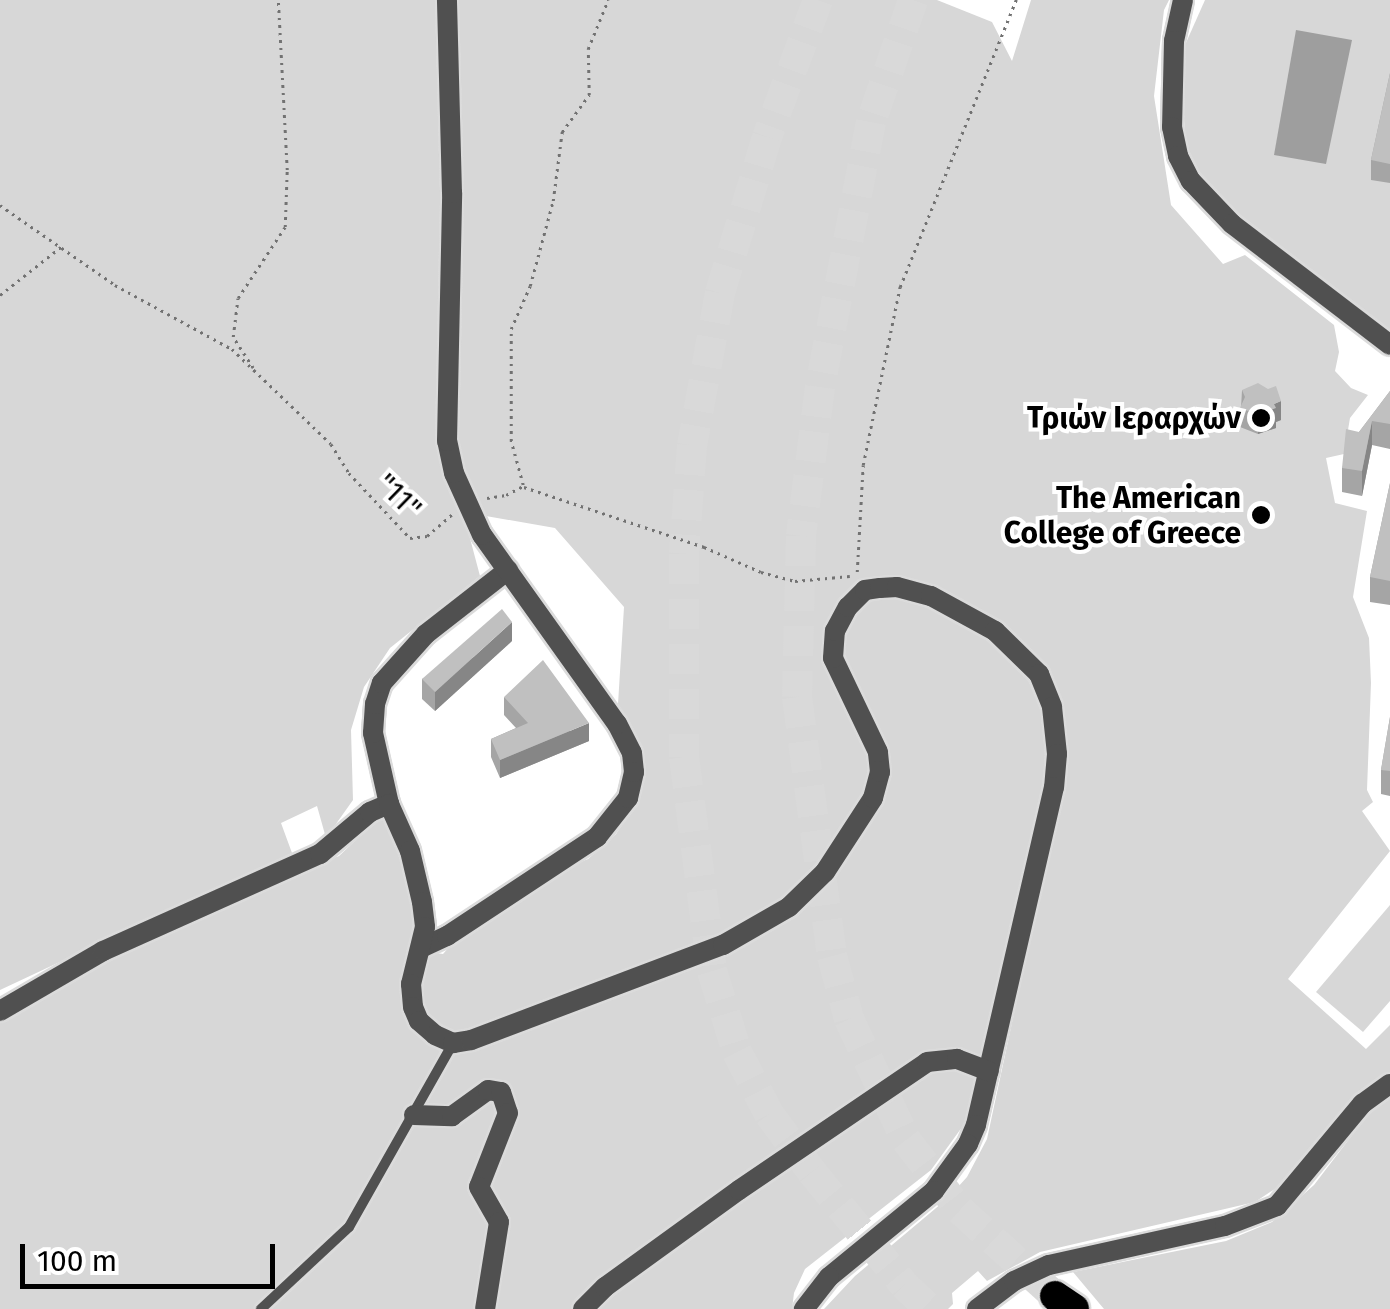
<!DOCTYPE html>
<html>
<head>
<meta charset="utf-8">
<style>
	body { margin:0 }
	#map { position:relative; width:1390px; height:1309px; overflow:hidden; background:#fff; font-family:"Fira Sans",sans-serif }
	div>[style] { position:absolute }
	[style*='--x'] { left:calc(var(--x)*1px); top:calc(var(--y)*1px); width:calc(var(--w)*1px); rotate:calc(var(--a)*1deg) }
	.green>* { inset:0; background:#d7d7d7 }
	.water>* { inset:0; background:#9e9e9e }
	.highway-tunnel>* { height:30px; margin-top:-15px; transform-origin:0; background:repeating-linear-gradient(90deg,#d9d9d9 0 30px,transparent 0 45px) }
	.path>* { height:2.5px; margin-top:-1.25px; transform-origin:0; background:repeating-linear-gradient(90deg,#727272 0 2.5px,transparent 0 7.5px) }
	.roads { filter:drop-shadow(2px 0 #dbdbdb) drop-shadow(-2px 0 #dbdbdb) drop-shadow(0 2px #dbdbdb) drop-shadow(0 -2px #dbdbdb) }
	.lane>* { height:10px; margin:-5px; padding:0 5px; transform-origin:5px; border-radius:5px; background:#505050 }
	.street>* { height:20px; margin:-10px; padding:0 10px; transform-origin:10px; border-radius:10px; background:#505050 }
	.highway>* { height:30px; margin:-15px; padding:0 15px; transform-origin:15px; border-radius:15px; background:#000 }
	.wall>* { inset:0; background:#a5a5a5 }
	.shaded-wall>* { inset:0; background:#868686 }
	.building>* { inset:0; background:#c0c0c0 }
	.dots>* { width:28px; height:28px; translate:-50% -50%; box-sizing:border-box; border:5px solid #fff; border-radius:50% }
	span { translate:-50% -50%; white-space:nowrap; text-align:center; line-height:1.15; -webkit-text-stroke:8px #fff; paint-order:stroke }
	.poi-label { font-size:30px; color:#000; font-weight:700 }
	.right { translate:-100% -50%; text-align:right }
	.street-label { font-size:30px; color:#000 }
	.scale { position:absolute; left:20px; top:1244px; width:255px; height:45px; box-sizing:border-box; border:5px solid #000; border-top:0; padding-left:12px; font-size:30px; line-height:35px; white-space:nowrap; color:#000; -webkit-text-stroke:8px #fff; paint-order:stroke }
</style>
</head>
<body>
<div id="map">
	<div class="green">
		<i style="clip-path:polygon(0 0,937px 0,992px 22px,1012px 61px,1031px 0,1169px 0,1164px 10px,1154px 96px,1171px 205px,1223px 264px,1245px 255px,1334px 325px,1339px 352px,1335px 371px,1351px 388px,1368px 395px,1350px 418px,1344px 454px,1326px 458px,1335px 503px,1367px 511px,1353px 597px,1369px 638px,1371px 683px,1367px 790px,1373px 802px,1362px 811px,1390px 851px,1288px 979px,1366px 1049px,1390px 1025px,1390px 1075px,1357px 1095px,1287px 1181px,1255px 1202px,1040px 1252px,987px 1281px,978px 1271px,952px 1293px,953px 1304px,948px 1309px,824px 1309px,855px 1276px,948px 1198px,967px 1177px,987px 1139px,1066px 771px,1059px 719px,973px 1112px,931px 1170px,805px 1269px,794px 1293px,792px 1309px,0 1309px,0 1012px,237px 896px,339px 856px,381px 816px,397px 819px,425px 891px,416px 950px,443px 954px,471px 922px,520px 886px,588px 859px,616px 834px,633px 808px,645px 762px,618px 704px,624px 607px,555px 528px,463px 512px,480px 576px,390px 648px,364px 687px,351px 730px,353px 800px,326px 838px,317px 806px,281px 823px,292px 853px,0 990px)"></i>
		<i style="clip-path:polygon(1205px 0,1390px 0,1390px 337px,1214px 196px,1194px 173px,1185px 139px,1181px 54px)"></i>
		<i style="clip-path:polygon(1390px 905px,1390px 1001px,1363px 1032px,1316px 992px)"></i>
		<i style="clip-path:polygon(1390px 1094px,1390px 1309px,1104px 1309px,1073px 1272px,1226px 1241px,1272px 1222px,1314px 1185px,1369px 1113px)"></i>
	</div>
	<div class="water">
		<i style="clip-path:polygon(1296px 30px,1352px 40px,1326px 164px,1274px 155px)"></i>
	</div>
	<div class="highway-tunnel">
		<i style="--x:818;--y:0;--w:146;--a:110.4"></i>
		<i style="--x:767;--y:137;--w:163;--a:106.8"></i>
		<i style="--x:720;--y:293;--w:155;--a:100.4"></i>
		<i style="--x:692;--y:445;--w:109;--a:94.2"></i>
		<i style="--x:684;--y:554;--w:203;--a:90"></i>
		<i style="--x:684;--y:757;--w:216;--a:82.5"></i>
		<i style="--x:712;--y:971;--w:85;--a:72.8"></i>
		<i style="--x:737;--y:1052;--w:70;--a:62.7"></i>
		<i style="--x:769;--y:1114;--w:72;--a:53.4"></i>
		<i style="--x:812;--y:1172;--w:146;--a:50.8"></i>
		<i style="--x:904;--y:1285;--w:35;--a:43"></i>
		<i style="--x:913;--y:0;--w:129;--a:109"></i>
		<i style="--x:871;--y:122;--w:270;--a:100.9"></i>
		<i style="--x:820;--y:387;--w:150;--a:97.3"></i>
		<i style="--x:801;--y:536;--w:161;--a:91.4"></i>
		<i style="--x:797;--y:697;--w:261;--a:82.3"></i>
		<i style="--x:832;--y:956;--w:65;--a:74.9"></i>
		<i style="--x:849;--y:1019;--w:134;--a:64.8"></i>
		<i style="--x:906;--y:1140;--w:88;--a:52.4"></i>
		<i style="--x:960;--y:1210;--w:128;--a:42.2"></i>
	</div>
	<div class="path">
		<i style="--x:0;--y:205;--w:140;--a:34.8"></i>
		<i style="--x:115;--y:285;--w:133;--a:28.7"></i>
		<i style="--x:232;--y:349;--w:137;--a:43.8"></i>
		<i style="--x:331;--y:444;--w:34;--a:58"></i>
		<i style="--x:349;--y:473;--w:89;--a:46.8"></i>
		<i style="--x:410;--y:538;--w:17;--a:-7"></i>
		<i style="--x:427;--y:536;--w:33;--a:-41"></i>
		<i style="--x:0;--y:295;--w:79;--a:-38.3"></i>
		<i style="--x:253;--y:368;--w:37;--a:-123"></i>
		<i style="--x:233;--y:337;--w:39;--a:-83"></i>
		<i style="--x:238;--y:298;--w:85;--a:-56.5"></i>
		<i style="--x:285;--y:227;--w:57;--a:-88"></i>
		<i style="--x:287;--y:170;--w:170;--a:-93"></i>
		<i style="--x:523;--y:485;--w:46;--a:-105.3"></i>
		<i style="--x:511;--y:441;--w:112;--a:-90"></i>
		<i style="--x:511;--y:329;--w:47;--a:-66.2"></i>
		<i style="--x:530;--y:286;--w:88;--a:-74.9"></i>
		<i style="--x:553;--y:201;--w:70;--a:-82.6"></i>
		<i style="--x:562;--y:132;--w:46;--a:-53.9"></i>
		<i style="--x:589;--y:95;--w:46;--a:-91.2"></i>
		<i style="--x:588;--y:49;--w:53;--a:-67.8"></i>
		<i style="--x:524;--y:487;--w:190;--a:18.4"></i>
		<i style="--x:704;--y:547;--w:62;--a:23.7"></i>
		<i style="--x:761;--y:572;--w:35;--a:15"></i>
		<i style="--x:795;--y:581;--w:55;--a:-5.2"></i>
		<i style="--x:487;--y:498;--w:19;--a:-9"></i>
		<i style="--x:506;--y:495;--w:19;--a:-28"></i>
		<i style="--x:857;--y:572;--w:107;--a:-86.8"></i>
		<i style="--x:863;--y:465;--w:182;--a:-78.3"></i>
		<i style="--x:900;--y:287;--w:310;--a:-68"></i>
	</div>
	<div class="roads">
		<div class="lane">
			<i style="--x:261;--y:1309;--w:120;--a:-43"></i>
			<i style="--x:349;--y:1227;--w:211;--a:-60.5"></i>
		</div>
		<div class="street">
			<i style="--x:1183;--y:0;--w:42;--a:102.4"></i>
			<i style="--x:1174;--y:41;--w:86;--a:91.3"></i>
			<i style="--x:1172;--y:127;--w:30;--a:78"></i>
			<i style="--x:1178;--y:156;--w:28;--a:63"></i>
			<i style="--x:1191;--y:181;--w:59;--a:46.4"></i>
			<i style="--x:1232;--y:224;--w:199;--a:37.4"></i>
			<i style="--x:389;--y:804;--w:73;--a:-102.7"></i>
			<i style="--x:373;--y:733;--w:29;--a:-86"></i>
			<i style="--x:375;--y:704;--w:22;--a:-72"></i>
			<i style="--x:382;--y:683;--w:66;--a:-48.1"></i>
			<i style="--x:426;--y:634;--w:104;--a:-38"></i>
			<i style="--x:421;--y:948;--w:29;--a:-25"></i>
			<i style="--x:447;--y:936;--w:180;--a:-33.4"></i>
			<i style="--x:597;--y:837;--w:50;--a:-51.5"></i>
			<i style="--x:628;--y:798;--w:27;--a:-77"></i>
			<i style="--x:634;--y:772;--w:19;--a:-96"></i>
			<i style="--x:632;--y:753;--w:33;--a:-117"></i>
			<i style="--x:617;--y:724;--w:232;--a:-125.5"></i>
			<i style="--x:482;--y:535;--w:68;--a:-114.3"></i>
			<i style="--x:454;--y:473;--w:33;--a:-102"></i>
			<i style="--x:447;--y:441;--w:248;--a:-88.8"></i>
			<i style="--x:452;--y:193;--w:193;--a:-91.5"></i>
			<i style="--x:0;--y:1011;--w:119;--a:-30.2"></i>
			<i style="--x:103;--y:951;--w:238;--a:-24.1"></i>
			<i style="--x:320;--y:854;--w:65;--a:-40"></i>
			<i style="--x:370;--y:812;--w:21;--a:-23"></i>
			<i style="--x:389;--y:804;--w:51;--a:65.9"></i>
			<i style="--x:410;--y:851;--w:52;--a:76.8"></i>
			<i style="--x:422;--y:902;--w:25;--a:83"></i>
			<i style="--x:425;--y:927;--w:59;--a:103.8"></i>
			<i style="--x:411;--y:984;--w:23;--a:85"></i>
			<i style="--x:413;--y:1007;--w:15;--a:67"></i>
			<i style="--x:419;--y:1021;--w:21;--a:41"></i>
			<i style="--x:435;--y:1035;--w:20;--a:24"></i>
			<i style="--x:453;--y:1043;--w:18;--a:-9"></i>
			<i style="--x:471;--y:1040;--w:269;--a:-20.7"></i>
			<i style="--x:723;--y:945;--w:76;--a:-29.9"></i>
			<i style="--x:789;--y:907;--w:50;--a:-44.2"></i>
			<i style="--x:825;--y:872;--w:88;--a:-57"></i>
			<i style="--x:873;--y:798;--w:27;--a:-75"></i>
			<i style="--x:880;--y:772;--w:20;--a:-96"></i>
			<i style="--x:878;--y:752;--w:104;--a:-115.6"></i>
			<i style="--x:833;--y:658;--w:27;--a:-86"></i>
			<i style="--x:835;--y:631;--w:27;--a:-62"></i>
			<i style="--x:848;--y:607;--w:24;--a:-45"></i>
			<i style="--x:865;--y:590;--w:15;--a:-8"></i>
			<i style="--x:880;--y:588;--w:17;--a:-3"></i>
			<i style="--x:897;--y:587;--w:35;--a:15"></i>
			<i style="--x:931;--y:596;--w:73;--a:28.7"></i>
			<i style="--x:995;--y:631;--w:62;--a:44.3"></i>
			<i style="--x:1039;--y:674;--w:35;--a:68"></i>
			<i style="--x:1052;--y:707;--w:47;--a:83.9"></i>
			<i style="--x:1057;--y:754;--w:33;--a:95"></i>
			<i style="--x:1054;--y:787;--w:347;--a:103"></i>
			<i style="--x:976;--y:1125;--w:21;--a:113"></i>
			<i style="--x:968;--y:1144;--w:58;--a:125.9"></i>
			<i style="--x:934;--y:1191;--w:136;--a:140.7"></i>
			<i style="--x:829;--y:1277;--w:41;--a:128"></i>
			<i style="--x:414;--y:1115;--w:38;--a:2"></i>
			<i style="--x:452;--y:1116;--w:44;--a:-35.8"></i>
			<i style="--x:488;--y:1090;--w:13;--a:9"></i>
			<i style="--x:501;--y:1092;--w:22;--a:72"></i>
			<i style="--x:508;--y:1113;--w:79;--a:111.4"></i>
			<i style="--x:479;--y:1187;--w:40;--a:60.3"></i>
			<i style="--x:499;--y:1222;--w:88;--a:99.1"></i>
			<i style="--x:583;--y:1309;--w:31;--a:-45"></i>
			<i style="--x:605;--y:1287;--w:165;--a:-35.9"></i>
			<i style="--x:739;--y:1190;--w:227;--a:-34.2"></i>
			<i style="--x:927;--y:1062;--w:30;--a:-6"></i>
			<i style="--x:957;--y:1059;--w:34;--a:21"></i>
			<i style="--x:977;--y:1309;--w:46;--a:-37.1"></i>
			<i style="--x:1014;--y:1281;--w:38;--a:-25"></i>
			<i style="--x:1049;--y:1265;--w:180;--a:-12.5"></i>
			<i style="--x:1225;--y:1226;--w:56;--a:-21"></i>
			<i style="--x:1277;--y:1206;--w:133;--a:-50.2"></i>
			<i style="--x:1362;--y:1104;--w:34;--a:-36"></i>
		</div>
		<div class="highway">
			<i style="--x:1055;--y:1296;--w:23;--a:34"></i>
		</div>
	</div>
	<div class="wall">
		<i style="clip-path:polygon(1390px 73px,1390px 183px,1371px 180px,1371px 160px)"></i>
		<i style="clip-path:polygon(1268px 389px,1281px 420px,1276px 422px,1276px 428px,1258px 434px,1240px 427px,1242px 390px)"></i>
		<i style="clip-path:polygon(1390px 391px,1390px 449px,1372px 445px,1362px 496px,1342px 492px,1342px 468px,1359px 432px)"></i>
		<i style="clip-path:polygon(1390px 483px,1390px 605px,1370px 602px,1370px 577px)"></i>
		<i style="clip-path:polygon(512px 641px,435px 711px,422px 699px,422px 679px)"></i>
		<i style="clip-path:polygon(504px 697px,589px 741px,500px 778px,491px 757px,491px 739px,516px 728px,504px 715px)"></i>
		<i style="clip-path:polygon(1390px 717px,1390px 796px,1381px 794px,1381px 770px)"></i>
	</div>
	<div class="shaded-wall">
		<i style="clip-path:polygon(1281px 401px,1281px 420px,1276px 422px,1276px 428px,1258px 434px,1258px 415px,1274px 404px)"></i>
		<i style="clip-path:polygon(1372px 421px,1372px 445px,1362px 496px,1362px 471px)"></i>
		<i style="clip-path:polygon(512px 622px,512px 641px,435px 711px,435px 692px)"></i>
		<i style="clip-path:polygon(589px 723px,589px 741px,500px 778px,500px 760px)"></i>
	</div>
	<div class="building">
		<i style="clip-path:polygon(1390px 73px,1390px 164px,1371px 160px)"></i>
		<i style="clip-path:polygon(1258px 383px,1268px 389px,1276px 386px,1281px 401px,1274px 404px,1276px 408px,1258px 415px,1240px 408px,1245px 397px,1242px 390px)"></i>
		<i style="clip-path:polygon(1390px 391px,1390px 424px,1372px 421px,1362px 471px,1342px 468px,1346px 429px,1359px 432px)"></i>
		<i style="clip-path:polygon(1390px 483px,1390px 581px,1370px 577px)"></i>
		<i style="clip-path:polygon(502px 609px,512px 622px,435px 692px,422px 679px)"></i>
		<i style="clip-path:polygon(543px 660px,589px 723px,500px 760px,491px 739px,528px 723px,504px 697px)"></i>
		<i style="clip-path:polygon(1390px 717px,1390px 771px,1381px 770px)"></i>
	</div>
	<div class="dots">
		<i style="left:1261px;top:418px;background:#000"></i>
		<i style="left:1261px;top:515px;background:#000"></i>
	</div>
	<div class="poi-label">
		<span class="right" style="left:1241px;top:418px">Τριών Ιεραρχών</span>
		<span class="right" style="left:1241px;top:515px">The American<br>College of Greece</span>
	</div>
	<div class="street-label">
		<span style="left:399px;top:496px;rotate:44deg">"11"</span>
	</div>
	<div class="scale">100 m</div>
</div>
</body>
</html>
